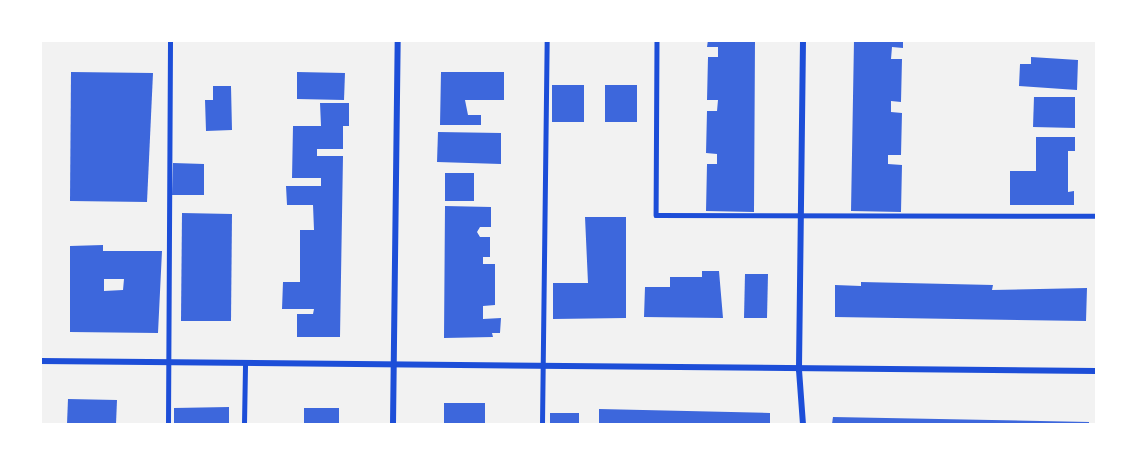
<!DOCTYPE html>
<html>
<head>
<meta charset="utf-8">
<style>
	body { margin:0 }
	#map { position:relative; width:1137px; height:465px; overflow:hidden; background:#f2f2f2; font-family:"Libre Baskerville",serif }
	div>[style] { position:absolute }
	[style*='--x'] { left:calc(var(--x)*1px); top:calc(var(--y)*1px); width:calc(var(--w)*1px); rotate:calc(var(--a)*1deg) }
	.building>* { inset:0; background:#3d67dc }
	.service>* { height:4.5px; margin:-2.25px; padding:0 2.25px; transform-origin:2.25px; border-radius:2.25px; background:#1d4ed8 }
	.minor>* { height:6px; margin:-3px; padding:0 3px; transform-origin:3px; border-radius:3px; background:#1d4ed8 }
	span { translate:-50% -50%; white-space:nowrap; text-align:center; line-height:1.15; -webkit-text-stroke:6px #fff; paint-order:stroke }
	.frame { position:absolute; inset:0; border:42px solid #fff; pointer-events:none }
</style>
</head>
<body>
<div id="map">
	<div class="building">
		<i style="clip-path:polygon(708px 40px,755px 40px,754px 212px,706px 211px,707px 164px,717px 164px,717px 154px,706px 153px,707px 111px,717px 111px,718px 100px,707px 100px,708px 57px,718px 57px,718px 47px,707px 47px)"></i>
		<i style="clip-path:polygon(854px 40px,903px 40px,903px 48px,892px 47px,891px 59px,902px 59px,901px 102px,891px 101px,891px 112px,902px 113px,901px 155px,888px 155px,888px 164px,902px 165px,901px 212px,851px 211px)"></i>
		<i style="clip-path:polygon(1031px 57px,1078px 60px,1077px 90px,1019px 86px,1020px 64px,1031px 64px)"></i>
		<i style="clip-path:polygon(71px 72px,153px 73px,147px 202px,70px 201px)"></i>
		<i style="clip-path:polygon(297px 72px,345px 73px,344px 100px,297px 99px)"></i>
		<i style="clip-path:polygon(441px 72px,504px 72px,504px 100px,465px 100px,468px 115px,481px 115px,481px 125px,440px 125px)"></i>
		<i style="clip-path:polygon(552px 85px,584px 85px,584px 122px,552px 122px)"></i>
		<i style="clip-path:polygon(605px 85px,637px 85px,637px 122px,605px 122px)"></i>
		<i style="clip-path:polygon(213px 86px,231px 86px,232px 130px,206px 131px,205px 100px,213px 100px)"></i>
		<i style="clip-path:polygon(1034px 97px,1075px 97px,1075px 128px,1033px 127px)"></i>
		<i style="clip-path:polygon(320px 103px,349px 103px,349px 126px,343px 126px,343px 149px,317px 149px,317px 156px,343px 156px,340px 337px,297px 337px,297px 314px,313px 314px,314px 309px,282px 309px,283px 282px,300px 282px,300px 230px,314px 230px,313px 205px,287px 205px,286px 186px,321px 186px,321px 178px,292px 178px,293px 126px,321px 126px)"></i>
		<i style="clip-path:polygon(438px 132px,501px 133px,501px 164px,437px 162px)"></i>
		<i style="clip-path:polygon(1036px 137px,1075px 137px,1075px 151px,1068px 151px,1068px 192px,1074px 191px,1074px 205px,1010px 205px,1010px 171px,1036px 171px)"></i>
		<i style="clip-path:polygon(173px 163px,204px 164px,204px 195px,172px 195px)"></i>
		<i style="clip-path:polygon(445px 173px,474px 173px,474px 201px,445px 201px)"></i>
		<i style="clip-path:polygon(445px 206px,491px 207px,491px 227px,480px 227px,477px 232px,480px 237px,490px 237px,490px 257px,483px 257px,483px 264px,495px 264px,495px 305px,483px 306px,483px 319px,501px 318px,500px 333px,492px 333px,493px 337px,444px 338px)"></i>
		<i style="clip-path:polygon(182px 213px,232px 214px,231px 321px,181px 321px)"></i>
		<i style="clip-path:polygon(585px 217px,626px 217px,626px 318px,553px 319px,553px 283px,588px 283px)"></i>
		<i style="clip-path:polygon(evenodd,103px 245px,103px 251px,162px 251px,158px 333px,70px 332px,70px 246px,103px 245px,104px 279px,124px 279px,123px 290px,104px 291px,104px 279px)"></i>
		<i style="clip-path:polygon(702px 271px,719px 271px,723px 318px,644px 317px,645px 287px,670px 287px,670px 277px,702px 277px)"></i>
		<i style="clip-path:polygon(745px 274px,768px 274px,767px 318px,744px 318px)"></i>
		<i style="clip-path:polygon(861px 282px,993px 285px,992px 290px,1087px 288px,1086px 321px,835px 317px,835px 285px,861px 286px)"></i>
		<i style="clip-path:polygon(68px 399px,117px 400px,116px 424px,67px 424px)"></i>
		<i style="clip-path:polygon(444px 403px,485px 403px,485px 424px,444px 424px)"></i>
		<i style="clip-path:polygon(229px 407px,229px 424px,174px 424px,174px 408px)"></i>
		<i style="clip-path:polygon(304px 408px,339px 408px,339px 424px,304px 424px)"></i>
		<i style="clip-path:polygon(599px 409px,770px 413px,770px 424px,599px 424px)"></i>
		<i style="clip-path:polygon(550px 413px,579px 413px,579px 424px,550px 424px)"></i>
		<i style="clip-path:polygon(833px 417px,1089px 422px,1089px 424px,832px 424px)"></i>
	</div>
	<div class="service">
		<i style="--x:657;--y:40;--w:175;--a:90.3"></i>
		<i style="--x:656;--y:215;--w:440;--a:0.1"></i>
		<i style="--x:168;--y:424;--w:384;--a:-89.7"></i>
		<i style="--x:244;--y:424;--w:59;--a:-89"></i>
		<i style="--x:542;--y:424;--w:384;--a:-89.3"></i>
	</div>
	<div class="minor">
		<i style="--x:803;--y:40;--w:330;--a:90.7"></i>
		<i style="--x:799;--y:370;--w:54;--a:85.8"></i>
		<i style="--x:40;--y:361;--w:1056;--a:0.54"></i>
		<i style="--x:393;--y:424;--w:384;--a:-89.3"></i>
	</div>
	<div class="frame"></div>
</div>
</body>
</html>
